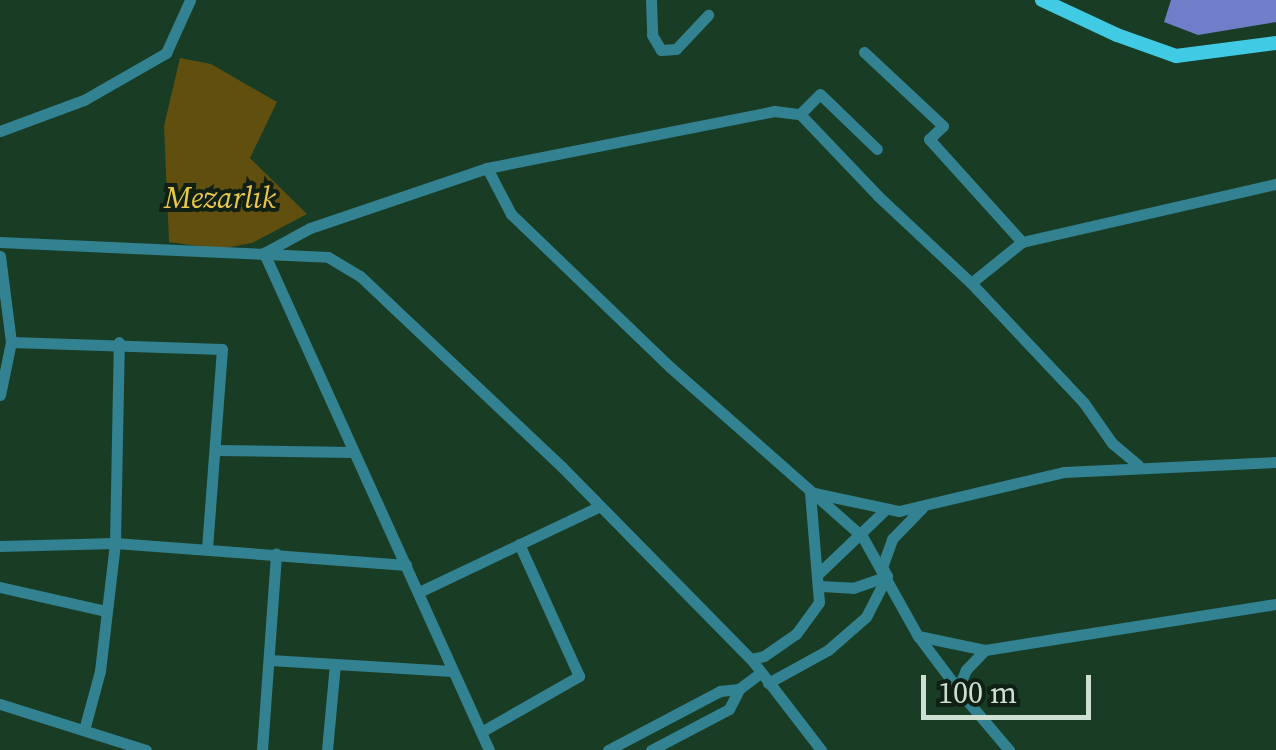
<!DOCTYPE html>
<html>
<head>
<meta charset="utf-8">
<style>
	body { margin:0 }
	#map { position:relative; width:1276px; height:750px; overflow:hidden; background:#193c25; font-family:"Source Serif 4",serif }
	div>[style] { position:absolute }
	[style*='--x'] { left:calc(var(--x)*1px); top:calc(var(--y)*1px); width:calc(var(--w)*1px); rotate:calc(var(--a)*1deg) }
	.green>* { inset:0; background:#604f0e }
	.water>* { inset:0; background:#6e7ec9 }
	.minor>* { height:11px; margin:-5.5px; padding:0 5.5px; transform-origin:5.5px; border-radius:5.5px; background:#338291 }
	.major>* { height:14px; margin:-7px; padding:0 7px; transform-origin:7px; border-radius:7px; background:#41cae4 }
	span { translate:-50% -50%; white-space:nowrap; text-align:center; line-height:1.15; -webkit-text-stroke:8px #102015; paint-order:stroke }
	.park-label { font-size:30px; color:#eac749; font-style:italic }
	.scale { position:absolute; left:921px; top:675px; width:170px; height:45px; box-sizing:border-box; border:5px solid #ccdfd0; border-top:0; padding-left:12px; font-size:30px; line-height:35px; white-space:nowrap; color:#ccdfd0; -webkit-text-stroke:8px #102015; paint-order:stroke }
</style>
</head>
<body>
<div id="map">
	<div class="green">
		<i style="clip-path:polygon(180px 58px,211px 64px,277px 102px,250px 158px,307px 214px,252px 243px,219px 249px,169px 242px,164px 126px)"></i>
	</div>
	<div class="water">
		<i style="clip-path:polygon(1171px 0,1276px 0,1276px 22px,1198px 35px,1164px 22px)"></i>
	</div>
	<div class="minor">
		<i style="--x:651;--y:0;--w:35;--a:88"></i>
		<i style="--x:652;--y:35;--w:17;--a:59"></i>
		<i style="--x:661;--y:50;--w:15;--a:-4"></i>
		<i style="--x:676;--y:49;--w:47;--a:-46.7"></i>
		<i style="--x:864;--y:52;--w:108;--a:43.1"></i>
		<i style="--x:943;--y:126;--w:19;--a:137"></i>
		<i style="--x:929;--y:139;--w:139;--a:47.9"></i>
		<i style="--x:800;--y:114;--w:28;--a:-45"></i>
		<i style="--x:820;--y:94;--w:79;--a:44"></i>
		<i style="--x:0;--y:131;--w:90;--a:-20.3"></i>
		<i style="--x:84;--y:100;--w:95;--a:-29.8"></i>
		<i style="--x:166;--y:53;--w:58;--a:-65.6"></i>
		<i style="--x:487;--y:168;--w:52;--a:62.4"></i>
		<i style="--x:511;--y:214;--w:221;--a:43.9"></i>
		<i style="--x:670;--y:367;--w:256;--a:41.4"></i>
		<i style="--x:862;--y:536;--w:115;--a:60.8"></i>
		<i style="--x:918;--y:636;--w:68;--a:11.8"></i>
		<i style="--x:985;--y:650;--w:295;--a:-9"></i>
		<i style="--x:0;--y:242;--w:328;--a:2.6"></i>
		<i style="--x:328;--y:257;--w:37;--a:31"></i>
		<i style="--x:360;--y:276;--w:278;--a:43.4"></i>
		<i style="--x:562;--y:467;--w:269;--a:45.5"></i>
		<i style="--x:751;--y:659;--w:115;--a:52.4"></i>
		<i style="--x:0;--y:256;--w:87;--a:82.7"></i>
		<i style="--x:11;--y:342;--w:54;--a:101.7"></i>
		<i style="--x:971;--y:283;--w:65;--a:-38.8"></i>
		<i style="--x:1022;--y:242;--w:261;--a:-12.9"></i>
		<i style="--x:11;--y:342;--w:211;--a:1.9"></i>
		<i style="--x:222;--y:349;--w:200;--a:94.3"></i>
		<i style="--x:215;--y:450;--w:138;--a:0.8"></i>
		<i style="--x:814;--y:493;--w:87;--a:12"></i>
		<i style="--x:899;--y:511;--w:170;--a:-13.3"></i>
		<i style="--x:1064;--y:472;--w:212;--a:-2.7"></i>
		<i style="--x:0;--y:546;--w:115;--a:-1.5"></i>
		<i style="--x:115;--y:543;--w:292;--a:4.3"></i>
		<i style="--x:817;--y:575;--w:95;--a:-43.7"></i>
		<i style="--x:820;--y:586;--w:33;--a:3"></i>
		<i style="--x:853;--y:588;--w:36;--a:-19"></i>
		<i style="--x:0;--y:587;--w:109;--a:12.8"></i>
		<i style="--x:419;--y:592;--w:200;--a:-25.4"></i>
		<i style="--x:918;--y:636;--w:71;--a:53"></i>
		<i style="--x:985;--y:650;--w:28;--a:134"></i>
		<i style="--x:966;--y:670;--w:12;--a:114"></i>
		<i style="--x:961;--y:681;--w:16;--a:79"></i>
		<i style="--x:964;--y:697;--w:70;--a:49.7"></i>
		<i style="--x:751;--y:659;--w:13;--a:-13"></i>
		<i style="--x:764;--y:656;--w:39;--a:-35"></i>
		<i style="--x:796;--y:634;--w:39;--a:-54"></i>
		<i style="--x:819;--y:602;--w:109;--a:-94.7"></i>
		<i style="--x:270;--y:660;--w:182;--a:3.5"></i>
		<i style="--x:768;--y:683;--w:68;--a:-28.8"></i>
		<i style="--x:828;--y:650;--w:50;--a:-41"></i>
		<i style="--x:866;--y:617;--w:46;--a:-62.9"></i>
		<i style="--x:887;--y:576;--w:10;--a:-119"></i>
		<i style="--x:882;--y:567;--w:30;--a:-70"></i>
		<i style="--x:892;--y:539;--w:43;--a:-45.9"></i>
		<i style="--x:0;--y:704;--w:153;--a:17.5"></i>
		<i style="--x:84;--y:730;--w:61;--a:-74.8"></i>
		<i style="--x:100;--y:671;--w:129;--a:-83.3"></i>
		<i style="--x:115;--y:543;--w:201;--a:-88.9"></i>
		<i style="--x:481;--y:732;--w:113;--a:-29.7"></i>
		<i style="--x:579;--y:676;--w:145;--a:-114.4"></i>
		<i style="--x:262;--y:750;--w:197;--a:-85.9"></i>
		<i style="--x:327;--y:750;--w:86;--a:-84.7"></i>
		<i style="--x:489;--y:750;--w:546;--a:-114.36"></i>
		<i style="--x:264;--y:253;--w:52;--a:-28.5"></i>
		<i style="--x:310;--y:228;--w:187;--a:-18.7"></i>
		<i style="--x:487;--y:168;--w:293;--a:-11.2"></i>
		<i style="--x:774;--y:111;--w:26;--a:7"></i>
		<i style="--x:800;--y:114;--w:113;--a:46.4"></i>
		<i style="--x:878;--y:196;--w:127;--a:43.1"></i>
		<i style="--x:971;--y:283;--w:165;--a:46.7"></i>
		<i style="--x:1084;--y:403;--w:49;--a:55"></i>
		<i style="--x:1112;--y:443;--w:34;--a:40"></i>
		<i style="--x:608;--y:750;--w:127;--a:-27.8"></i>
		<i style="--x:720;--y:691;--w:19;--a:-6"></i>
		<i style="--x:651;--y:750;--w:88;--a:-27.7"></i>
		<i style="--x:729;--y:709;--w:22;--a:-63"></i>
		<i style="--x:739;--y:689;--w:26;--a:-37"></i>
	</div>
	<div class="major">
		<i style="--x:1042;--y:0;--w:83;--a:25"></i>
		<i style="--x:1117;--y:35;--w:63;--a:19.6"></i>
		<i style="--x:1176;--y:56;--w:101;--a:-7.4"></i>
	</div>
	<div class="park-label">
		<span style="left:220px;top:198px">Mezarlık</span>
	</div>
	<div class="scale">100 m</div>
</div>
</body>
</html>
